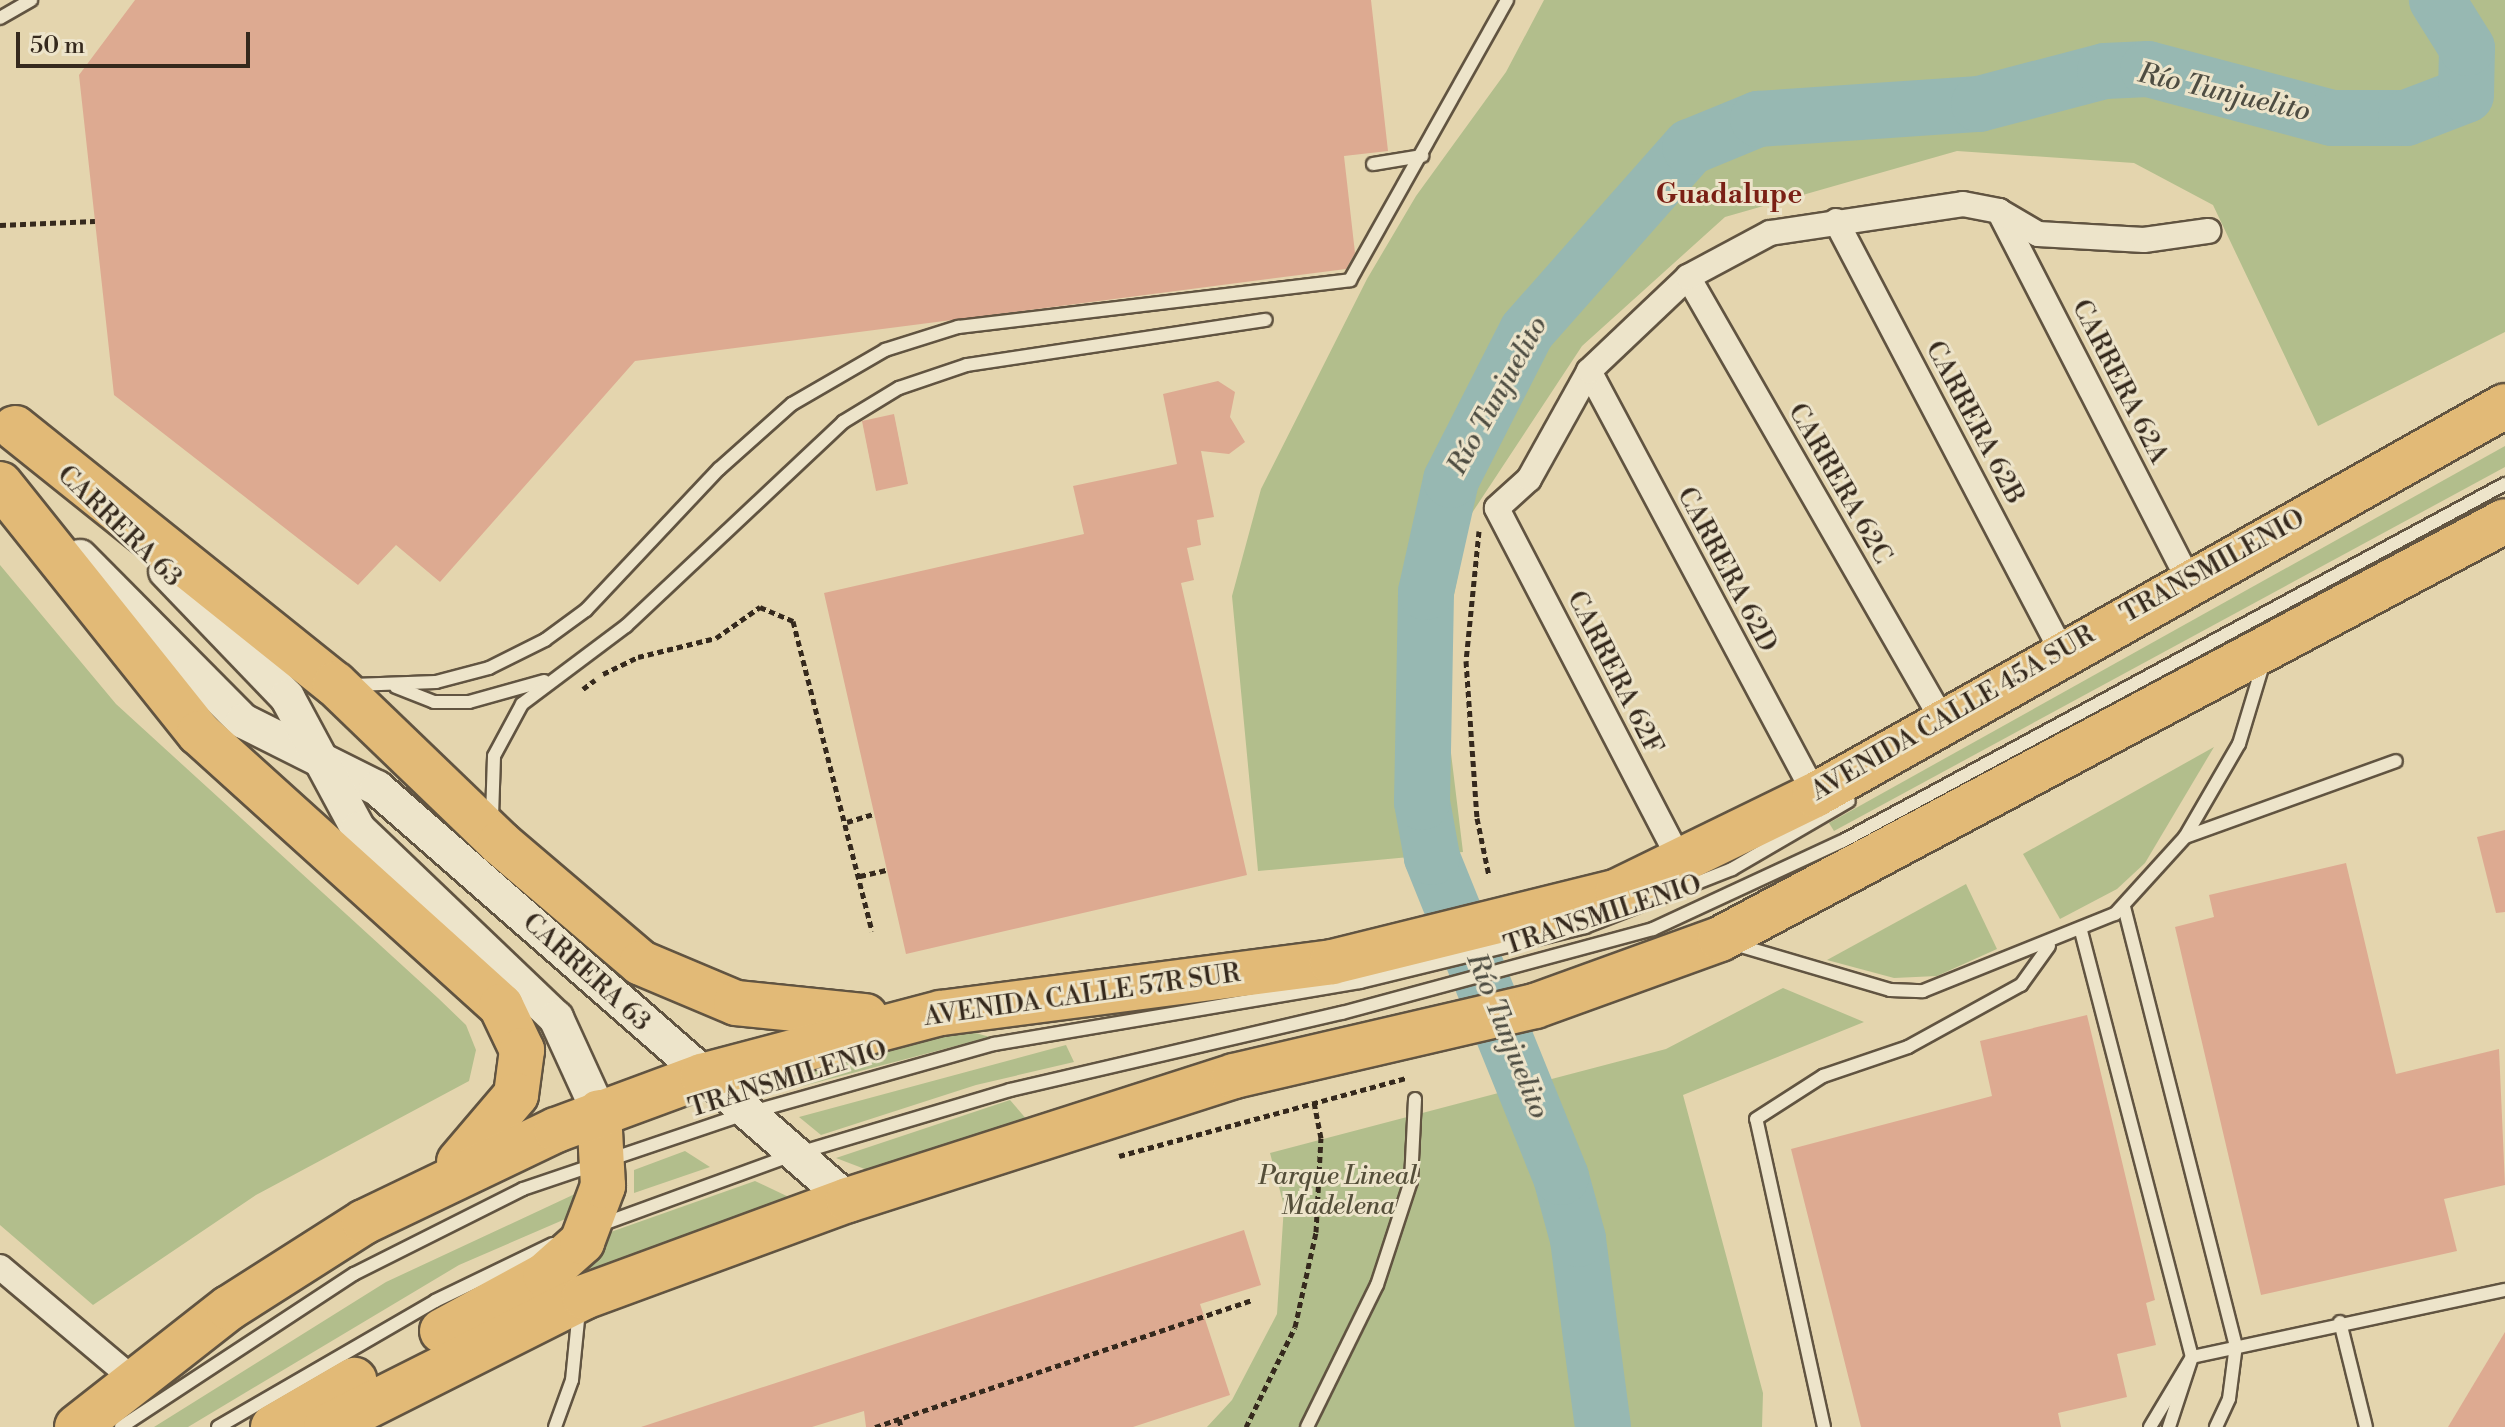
<!DOCTYPE html>
<html>
<head>
<meta charset="utf-8">
<style>
	body { margin:0 }
	#map { position:relative; width:2505px; height:1427px; overflow:hidden; background:#e4d5ae; font-family:"Libre Bodoni",serif }
	div>[style] { position:absolute }
	[style*='--x'] { left:calc(var(--x)*1px); top:calc(var(--y)*1px); width:calc(var(--w)*1px); rotate:calc(var(--a)*1deg) }
	.green>* { inset:0; background:#b2be8c }
	.river>* { height:56px; margin:-28px; padding:0 28px; transform-origin:28px; border-radius:28px; background:#97b8b2 }
	.building>* { inset:0; background:#ddaa91 }
	.path>* { height:5px; margin-top:-2.5px; transform-origin:0; background:repeating-linear-gradient(90deg,#35291d 0 6px,transparent 0 10px) }
	.roads { filter:drop-shadow(2px 0 #615441) drop-shadow(-2px 0 #615441) drop-shadow(0 2px #615441) drop-shadow(0 -2px #615441) }
	.lane>* { height:12px; margin:-6px; padding:0 6px; transform-origin:6px; border-radius:6px; background:#ede4ca }
	.street>* { height:24px; margin:-12px; padding:0 12px; transform-origin:12px; border-radius:12px; background:#ede4ca }
	.secondary>* { height:34px; margin:-17px; padding:0 17px; transform-origin:17px; border-radius:17px; background:#ede4ca }
	.highway>* { height:44px; margin:-22px; padding:0 22px; transform-origin:22px; border-radius:22px; background:#e2ba77 }
	span { translate:-50% -50%; white-space:nowrap; text-align:center; line-height:1.15; -webkit-text-stroke:6px #ede4ca; paint-order:stroke }
	.street-label { font-size:26px; color:#35291d }
	.park-label { font-size:26px; color:#544e39; font-style:italic }
	.water-label { font-size:28px; color:#4e4d42; font-style:italic }
	.neighbourhood-label { font-size:28px; color:#7a1f14; font-weight:700 }
	.scale { position:absolute; left:16px; top:32px; width:234px; height:36px; box-sizing:border-box; border:4px solid #35291d; border-top:0; padding-left:10px; font-size:24px; line-height:28px; white-space:nowrap; color:#35291d; -webkit-text-stroke:6px #ede4ca; paint-order:stroke }
</style>
</head>
<body>
<div id="map">
	<div class="green">
		<i style="clip-path:polygon(1544px 0,2505px 0,2505px 332px,2318px 426px,2213px 205px,2134px 163px,1957px 151px,1725px 217px,1582px 346px,1470px 516px,1452px 604px,1446px 712px,1463px 852px,1258px 871px,1232px 596px,1261px 489px,1367px 279px,1416px 196px,1506px 72px)"></i>
		<i style="clip-path:polygon(2505px 446px,2505px 467px,1834px 831px,1829px 823px)"></i>
		<i style="clip-path:polygon(0 565px,116px 704px,438px 998px,466px 1025px,476px 1050px,469px 1081px,256px 1195px,93px 1305px,0 1225px)"></i>
		<i style="clip-path:polygon(2214px 747px,2145px 863px,2117px 889px,2060px 919px,2023px 854px)"></i>
		<i style="clip-path:polygon(1966px 884px,1997px 949px,1937px 976px,1894px 978px,1827px 960px)"></i>
		<i style="clip-path:polygon(1783px 988px,1864px 1022px,1683px 1095px,1763px 1393px,1762px 1427px,1207px 1427px,1232px 1400px,1277px 1314px,1284px 1206px,1270px 1153px,1666px 1049px)"></i>
		<i style="clip-path:polygon(961px 1029px,990px 1037px,803px 1086px,791px 1075px)"></i>
		<i style="clip-path:polygon(1066px 1045px,1074px 1062px,976px 1085px,821px 1135px,799px 1117px)"></i>
		<i style="clip-path:polygon(1010px 1100px,1028px 1121px,870px 1171px,836px 1158px)"></i>
		<i style="clip-path:polygon(685px 1151px,710px 1167px,634px 1193px,634px 1170px)"></i>
		<i style="clip-path:polygon(755px 1181px,793px 1199px,560px 1281px,605px 1234px)"></i>
		<i style="clip-path:polygon(577px 1193px,577px 1214px,459px 1265px,188px 1427px,154px 1427px,386px 1282px)"></i>
	</div>
	<div class="river">
		<i style="--x:1603;--y:1427;--w:190;--a:-97.6"></i>
		<i style="--x:1578;--y:1239;--w:64;--a:-105.3"></i>
		<i style="--x:1561;--y:1177;--w:345;--a:-112"></i>
		<i style="--x:1432;--y:857;--w:56;--a:-100.3"></i>
		<i style="--x:1422;--y:802;--w:210;--a:-88.9"></i>
		<i style="--x:1426;--y:592;--w:115;--a:-77.4"></i>
		<i style="--x:1451;--y:480;--w:167;--a:-63"></i>
		<i style="--x:1527;--y:331;--w:246;--a:-48.5"></i>
		<i style="--x:1690;--y:147;--w:74;--a:-22.4"></i>
		<i style="--x:1758;--y:119;--w:222;--a:-3.9"></i>
		<i style="--x:1979;--y:104;--w:130;--a:-14.7"></i>
		<i style="--x:2105;--y:71;--w:43;--a:-2.7"></i>
		<i style="--x:2148;--y:69;--w:190;--a:14.9"></i>
		<i style="--x:2332;--y:118;--w:74;--a:0"></i>
		<i style="--x:2406;--y:118;--w:64;--a:-21"></i>
		<i style="--x:2466;--y:95;--w:47;--a:-88.8"></i>
		<i style="--x:2467;--y:48;--w:57;--a:-122"></i>
	</div>
	<div class="building">
		<i style="clip-path:polygon(135px 0,1371px 0,1388px 151px,1344px 156px,1355px 253px,1346px 269px,635px 361px,440px 582px,396px 545px,358px 585px,114px 395px,79px 75px)"></i>
		<i style="clip-path:polygon(1218px 381px,1235px 392px,1230px 417px,1245px 442px,1229px 454px,1201px 451px,1214px 517px,1197px 520px,1201px 545px,1187px 548px,1194px 580px,1181px 583px,1247px 875px,906px 954px,824px 593px,1084px 534px,1073px 486px,1177px 464px,1163px 394px)"></i>
		<i style="clip-path:polygon(894px 414px,908px 484px,876px 491px,862px 421px)"></i>
		<i style="clip-path:polygon(2505px 830px,2505px 912px,2496px 913px,2477px 837px)"></i>
		<i style="clip-path:polygon(2346px 863px,2396px 1074px,2499px 1049px,2505px 1185px,2444px 1199px,2457px 1251px,2261px 1295px,2175px 927px,2214px 917px,2209px 895px)"></i>
		<i style="clip-path:polygon(2087px 1015px,2155px 1300px,2146px 1303px,2156px 1345px,2117px 1354px,2127px 1397px,2058px 1413px,2061px 1427px,1861px 1427px,1791px 1149px,1992px 1096px,1980px 1041px)"></i>
		<i style="clip-path:polygon(1244px 1230px,1261px 1285px,1200px 1304px,1230px 1395px,1133px 1427px,866px 1427px,864px 1411px,812px 1427px,641px 1427px)"></i>
		<i style="clip-path:polygon(2505px 1332px,2505px 1427px,2448px 1427px)"></i>
	</div>
	<div class="path">
		<i style="--x:0;--y:225;--w:95;--a:-2.4"></i>
		<i style="--x:1479;--y:531;--w:131;--a:95.7"></i>
		<i style="--x:1466;--y:661;--w:157;--a:86"></i>
		<i style="--x:1477;--y:818;--w:59;--a:78.3"></i>
		<i style="--x:603;--y:674;--w:39;--a:-26"></i>
		<i style="--x:638;--y:657;--w:80;--a:-13.7"></i>
		<i style="--x:716;--y:638;--w:54;--a:-35.2"></i>
		<i style="--x:760;--y:607;--w:36;--a:23"></i>
		<i style="--x:793;--y:621;--w:320;--a:75.7"></i>
		<i style="--x:583;--y:689;--w:15;--a:-37"></i>
		<i style="--x:847;--y:822;--w:28;--a:-17"></i>
		<i style="--x:860;--y:876;--w:28;--a:-13"></i>
		<i style="--x:1119;--y:1156;--w:297;--a:-15.2"></i>
		<i style="--x:899;--y:1419;--w:8;--a:76"></i>
		<i style="--x:875;--y:1427;--w:399;--a:-18.6"></i>
		<i style="--x:1246;--y:1427;--w:111;--a:-63.9"></i>
		<i style="--x:1295;--y:1327;--w:97;--a:-77.5"></i>
		<i style="--x:1316;--y:1232;--w:94;--a:-87"></i>
		<i style="--x:1321;--y:1138;--w:37;--a:-101"></i>
	</div>
	<div class="roads">
		<div class="lane">
			<i style="--x:0;--y:18;--w:36;--a:-30"></i>
			<i style="--x:1373;--y:164;--w:50;--a:-9.3"></i>
			<i style="--x:353;--y:685;--w:83;--a:-2.1"></i>
			<i style="--x:436;--y:682;--w:55;--a:-14.8"></i>
			<i style="--x:489;--y:668;--w:63;--a:-26.6"></i>
			<i style="--x:545;--y:640;--w:51;--a:-36.2"></i>
			<i style="--x:586;--y:610;--w:194;--a:-46.7"></i>
			<i style="--x:719;--y:469;--w:98;--a:-41.7"></i>
			<i style="--x:792;--y:404;--w:108;--a:-30.1"></i>
			<i style="--x:885;--y:350;--w:77;--a:-17.5"></i>
			<i style="--x:958;--y:327;--w:395;--a:-6.8"></i>
			<i style="--x:1350;--y:280;--w:321;--a:-60.7"></i>
			<i style="--x:396;--y:687;--w:41;--a:21.5"></i>
			<i style="--x:434;--y:702;--w:35;--a:0"></i>
			<i style="--x:469;--y:702;--w:78;--a:-15.6"></i>
			<i style="--x:492;--y:817;--w:61;--a:-88.1"></i>
			<i style="--x:494;--y:756;--w:59;--a:-61.7"></i>
			<i style="--x:522;--y:704;--w:130;--a:-36.9"></i>
			<i style="--x:626;--y:626;--w:298;--a:-43.2"></i>
			<i style="--x:843;--y:422;--w:66;--a:-31.3"></i>
			<i style="--x:899;--y:388;--w:72;--a:-18.7"></i>
			<i style="--x:967;--y:365;--w:302;--a:-8.6"></i>
			<i style="--x:2185;--y:837;--w:224;--a:-19.8"></i>
			<i style="--x:2124;--y:907;--w:452;--a:75.7"></i>
			<i style="--x:2236;--y:1345;--w:54;--a:97.4"></i>
			<i style="--x:2229;--y:1399;--w:31;--a:115"></i>
			<i style="--x:2081;--y:931;--w:440;--a:75.4"></i>
			<i style="--x:2192;--y:1357;--w:74;--a:108.2"></i>
			<i style="--x:1734;--y:944;--w:163;--a:16.4"></i>
			<i style="--x:1890;--y:990;--w:33;--a:2"></i>
			<i style="--x:1923;--y:991;--w:207;--a:-21.9"></i>
			<i style="--x:2115;--y:914;--w:104;--a:-47.7"></i>
			<i style="--x:2185;--y:837;--w:108;--a:-59.9"></i>
			<i style="--x:2239;--y:744;--w:87;--a:-73.2"></i>
			<i style="--x:600;--y:1225;--w:204;--a:-20"></i>
			<i style="--x:792;--y:1155;--w:227;--a:-16.6"></i>
			<i style="--x:1010;--y:1090;--w:341;--a:-13.1"></i>
			<i style="--x:1342;--y:1013;--w:322;--a:-15.1"></i>
			<i style="--x:1653;--y:929;--w:209;--a:-24.9"></i>
			<i style="--x:1843;--y:841;--w:752;--a:-28.34"></i>
			<i style="--x:2340;--y:1322;--w:108;--a:76.1"></i>
			<i style="--x:121;--y:1427;--w:279;--a:-33.3"></i>
			<i style="--x:354;--y:1274;--w:189;--a:-26.7"></i>
			<i style="--x:523;--y:1189;--w:234;--a:-18.7"></i>
			<i style="--x:745;--y:1114;--w:259;--a:-15.7"></i>
			<i style="--x:994;--y:1044;--w:371;--a:-9.6"></i>
			<i style="--x:1360;--y:982;--w:232;--a:-13.7"></i>
			<i style="--x:1585;--y:927;--w:158;--a:-21.5"></i>
			<i style="--x:1732;--y:869;--w:135;--a:-30.2"></i>
			<i style="--x:218;--y:1427;--w:251;--a:-30.1"></i>
			<i style="--x:435;--y:1301;--w:131;--a:-25.8"></i>
			<i style="--x:555;--y:1427;--w:50;--a:-70.1"></i>
			<i style="--x:572;--y:1380;--w:70;--a:-84.3"></i>
			<i style="--x:1307;--y:1427;--w:158;--a:-63.8"></i>
			<i style="--x:1377;--y:1285;--w:109;--a:-71.9"></i>
			<i style="--x:1411;--y:1181;--w:82;--a:-87.2"></i>
			<i style="--x:1824;--y:1427;--w:315;--a:-102.4"></i>
			<i style="--x:1756;--y:1119;--w:80;--a:-32.7"></i>
			<i style="--x:1823;--y:1076;--w:90;--a:-18.8"></i>
			<i style="--x:1908;--y:1047;--w:129;--a:-28.8"></i>
			<i style="--x:2021;--y:985;--w:48;--a:-54.3"></i>
			<i style="--x:2150;--y:1427;--w:82;--a:-59"></i>
			<i style="--x:2192;--y:1357;--w:320;--a:-12.1"></i>
		</div>
		<div class="street">
			<i style="--x:1999;--y:211;--w:413;--a:62.8"></i>
			<i style="--x:1836;--y:221;--w:486;--a:62.3"></i>
			<i style="--x:1688;--y:277;--w:510;--a:60.12"></i>
			<i style="--x:1589;--y:371;--w:480;--a:61.9"></i>
			<i style="--x:1682;--y:864;--w:401;--a:-117.5"></i>
			<i style="--x:1497;--y:508;--w:43;--a:-42.2"></i>
			<i style="--x:1529;--y:479;--w:124;--a:-60.9"></i>
			<i style="--x:1589;--y:371;--w:137;--a:-43.5"></i>
			<i style="--x:1688;--y:277;--w:93;--a:-28.2"></i>
			<i style="--x:1770;--y:233;--w:195;--a:-8.5"></i>
			<i style="--x:1963;--y:204;--w:37;--a:11"></i>
			<i style="--x:1999;--y:211;--w:45;--a:30.5"></i>
			<i style="--x:2038;--y:234;--w:106;--a:3.2"></i>
			<i style="--x:2144;--y:240;--w:65;--a:-8"></i>
			<i style="--x:0;--y:1267;--w:175;--a:40.1"></i>
		</div>
		<div class="secondary">
			<i style="--x:80;--y:557;--w:231;--a:45.2"></i>
			<i style="--x:243;--y:721;--w:150;--a:26.6"></i>
			<i style="--x:377;--y:788;--w:626;--a:41.18"></i>
			<i style="--x:166;--y:571;--w:175;--a:46.2"></i>
			<i style="--x:287;--y:697;--w:150;--a:61.7"></i>
			<i style="--x:358;--y:829;--w:274;--a:43.7"></i>
			<i style="--x:556;--y:1018;--w:103;--a:65.4"></i>
		</div>
		<div class="highway">
			<i style="--x:15;--y:428;--w:410;--a:38.7"></i>
			<i style="--x:335;--y:684;--w:229;--a:43.9"></i>
			<i style="--x:500;--y:843;--w:185;--a:40.4"></i>
			<i style="--x:641;--y:963;--w:103;--a:22.8"></i>
			<i style="--x:736;--y:1003;--w:130;--a:5.8"></i>
			<i style="--x:0;--y:484;--w:319;--a:51.4"></i>
			<i style="--x:199;--y:733;--w:407;--a:42.1"></i>
			<i style="--x:501;--y:1006;--w:49;--a:64.5"></i>
			<i style="--x:522;--y:1050;--w:45;--a:97.6"></i>
			<i style="--x:516;--y:1095;--w:88;--a:130.4"></i>
			<i style="--x:442;--y:1331;--w:117;--a:-28.5"></i>
			<i style="--x:545;--y:1275;--w:50;--a:-41.7"></i>
			<i style="--x:582;--y:1242;--w:60;--a:-69.4"></i>
			<i style="--x:603;--y:1186;--w:74;--a:-93.1"></i>
			<i style="--x:77;--y:1427;--w:193;--a:-38.1"></i>
			<i style="--x:229;--y:1308;--w:160;--a:-32.5"></i>
			<i style="--x:364;--y:1222;--w:213;--a:-25.6"></i>
			<i style="--x:556;--y:1130;--w:156;--a:-20.3"></i>
			<i style="--x:702;--y:1076;--w:247;--a:-14.8"></i>
			<i style="--x:941;--y:1013;--w:394;--a:-7.4"></i>
			<i style="--x:1332;--y:962;--w:295;--a:-13.9"></i>
			<i style="--x:1618;--y:891;--w:219;--a:-26"></i>
			<i style="--x:1815;--y:795;--w:792;--a:-29.41"></i>
			<i style="--x:273;--y:1427;--w:94;--a:-30.1"></i>
			<i style="--x:326;--y:1427;--w:289;--a:-26.7"></i>
			<i style="--x:584;--y:1297;--w:281;--a:-20.2"></i>
			<i style="--x:848;--y:1200;--w:405;--a:-17.8"></i>
			<i style="--x:1234;--y:1076;--w:309;--a:-13.1"></i>
			<i style="--x:1535;--y:1006;--w:197;--a:-19.9"></i>
			<i style="--x:1720;--y:939;--w:889;--a:-28.03"></i>
		</div>
	</div>
	<div class="street-label">
		<span style="left:2119px;top:382px;rotate:63deg">CARRERA 62A</span>
		<span style="left:1974px;top:423px;rotate:62deg">CARRERA 62B</span>
		<span style="left:1839px;top:484px;rotate:60deg">CARRERA 62C</span>
		<span style="left:119px;top:527px;rotate:44deg">CARRERA 63</span>
		<span style="left:2213px;top:567px;rotate:-29deg">TRANSMILENIO</span>
		<span style="left:1726px;top:570px;rotate:62deg">CARRERA 62D</span>
		<span style="left:1614px;top:673px;rotate:63deg">CARRERA 62F</span>
		<span style="left:1953px;top:714px;rotate:-30deg">AVENIDA CALLE 45A SUR</span>
		<span style="left:1603px;top:916px;rotate:-18deg">TRANSMILENIO</span>
		<span style="left:586px;top:973px;rotate:42deg">CARRERA 63</span>
		<span style="left:1082px;top:996px;rotate:-8deg">AVENIDA CALLE 57R SUR</span>
		<span style="left:788px;top:1080px;rotate:-17deg">TRANSMILENIO</span>
	</div>
	<div class="park-label">
		<span style="left:1338px;top:1192px">Parque Lineal<br>Madelena</span>
	</div>
	<div class="water-label">
		<span style="left:2224px;top:93px;rotate:13deg">Río Tunjuelito</span>
		<span style="left:1498px;top:396px;rotate:-61deg">Río Tunjuelito</span>
		<span style="left:1507px;top:1036px;rotate:68deg">Río Tunjuelito</span>
	</div>
	<div class="neighbourhood-label">
		<span style="left:1729px;top:195px">Guadalupe</span>
	</div>
	<div class="scale">50 m</div>
</div>
</body>
</html>
